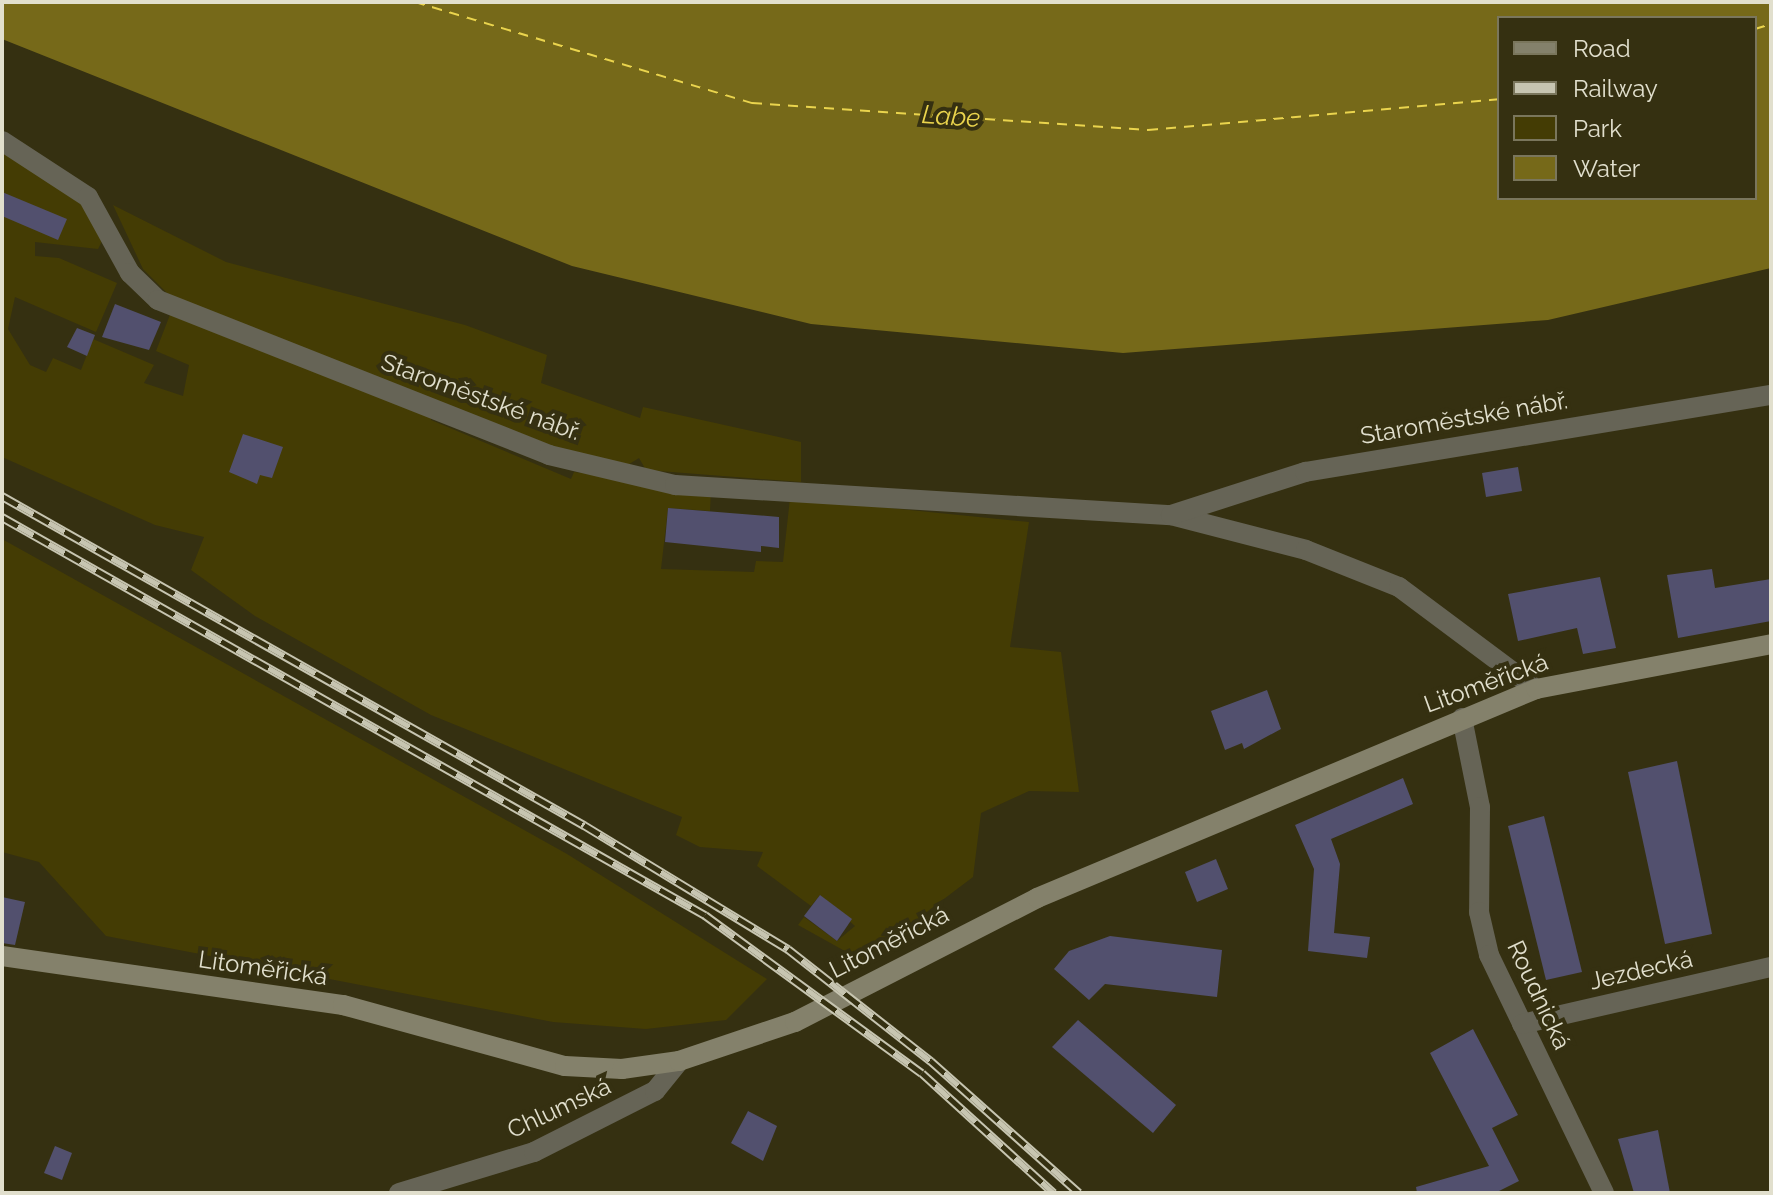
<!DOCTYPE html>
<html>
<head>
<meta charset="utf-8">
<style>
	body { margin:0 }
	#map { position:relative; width:1773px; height:1195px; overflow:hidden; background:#353011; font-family:Raleway,sans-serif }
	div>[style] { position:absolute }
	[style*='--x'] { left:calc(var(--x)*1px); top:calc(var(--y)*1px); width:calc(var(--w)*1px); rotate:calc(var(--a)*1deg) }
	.green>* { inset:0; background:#443c04 }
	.water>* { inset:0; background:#766919 }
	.ferry>* { height:2px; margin-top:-1px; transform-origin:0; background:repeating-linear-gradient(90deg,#ead44d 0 10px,transparent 0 18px) }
	.building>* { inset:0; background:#52506e }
	.minor>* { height:20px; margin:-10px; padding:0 10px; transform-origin:10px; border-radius:10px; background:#666456 }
	.secondary>* { height:20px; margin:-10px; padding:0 10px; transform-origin:10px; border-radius:10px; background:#84816b }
	.rail>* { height:9px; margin-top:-4.5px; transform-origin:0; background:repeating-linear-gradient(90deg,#353011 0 18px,#c7c5b1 0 36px); box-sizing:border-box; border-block:2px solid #c7c5b1 }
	span { translate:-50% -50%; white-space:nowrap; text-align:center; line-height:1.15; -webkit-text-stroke:8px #353011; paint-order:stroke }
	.street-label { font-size:24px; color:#e1dfcd }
	.water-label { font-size:26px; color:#ead44d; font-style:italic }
	.frame { position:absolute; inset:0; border:4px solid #e1dfcd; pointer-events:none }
	.legend { position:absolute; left:1497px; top:16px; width:260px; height:184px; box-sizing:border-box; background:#353011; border:2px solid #7a765c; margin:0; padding:10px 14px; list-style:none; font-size:24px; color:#e1dfcd }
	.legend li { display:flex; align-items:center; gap:16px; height:40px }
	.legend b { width:40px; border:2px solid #7a765c }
</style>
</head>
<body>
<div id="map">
	<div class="green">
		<i style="clip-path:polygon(2px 149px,82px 196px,103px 239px,98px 249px,35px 242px,35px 256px,59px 258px,117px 283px,96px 332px,15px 297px,8px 329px,30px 365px,46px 372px,53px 358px,81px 370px,93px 339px,154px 365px,144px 383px,183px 396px,189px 365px,156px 351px,171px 312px,431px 414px,431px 420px,571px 479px,574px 472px,711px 490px,710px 511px,668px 508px,661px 569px,754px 572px,756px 561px,783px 562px,790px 498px,1029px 522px,1010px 647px,1061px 652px,1079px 792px,1029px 791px,981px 813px,973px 877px,924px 914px,938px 922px,861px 960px,798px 925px,804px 917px,837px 941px,855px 926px,820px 895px,811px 906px,757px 866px,763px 852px,700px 847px,676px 835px,682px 817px,431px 715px,255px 616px,191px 570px,204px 537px,155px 525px,2px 457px)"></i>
		<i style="clip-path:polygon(113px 205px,226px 262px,465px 325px,547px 355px,541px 383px,640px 418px,643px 407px,801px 442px,801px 482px,646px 470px,639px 458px,626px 466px,584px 458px,205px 312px,167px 293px,143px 269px)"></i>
		<i style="clip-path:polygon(2px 539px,567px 854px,767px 979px,726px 1020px,646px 1029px,553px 1022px,106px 936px,39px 862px,2px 852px)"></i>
	</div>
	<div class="water">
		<i style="clip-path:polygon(evenodd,2px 2px,1771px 2px,1771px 268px,1548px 320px,1123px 353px,811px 324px,572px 266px,2px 39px,2px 2px,1499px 18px,1755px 18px,1755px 198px,1499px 198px,1499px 18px)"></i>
	</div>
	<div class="ferry">
		<i style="--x:415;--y:2;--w:352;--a:16.7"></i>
		<i style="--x:752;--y:103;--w:397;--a:3.9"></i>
		<i style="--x:1148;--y:130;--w:352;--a:-5"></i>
		<i style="--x:1755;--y:29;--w:17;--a:-17"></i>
	</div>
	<div class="building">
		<i style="clip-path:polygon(2px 192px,67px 219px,58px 240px,2px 216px)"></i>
		<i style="clip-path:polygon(115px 304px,161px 322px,149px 350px,102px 337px)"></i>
		<i style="clip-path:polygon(77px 328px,95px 335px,87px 356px,67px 347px)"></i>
		<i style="clip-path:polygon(243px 434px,283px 447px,272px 478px,260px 475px,257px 484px,229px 472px)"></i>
		<i style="clip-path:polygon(1518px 467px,1522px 491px,1486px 497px,1482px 473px)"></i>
		<i style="clip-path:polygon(668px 508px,779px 517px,779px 548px,761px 546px,761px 552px,665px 542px)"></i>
		<i style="clip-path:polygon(1712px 569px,1715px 588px,1771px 579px,1771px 621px,1678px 638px,1667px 575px)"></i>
		<i style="clip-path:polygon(1600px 577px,1616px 648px,1583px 654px,1577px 628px,1518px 641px,1508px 594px)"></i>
		<i style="clip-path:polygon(1267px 690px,1281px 729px,1244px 749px,1242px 743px,1225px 750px,1211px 711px)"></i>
		<i style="clip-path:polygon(1677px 761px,1712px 934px,1665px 944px,1628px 772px)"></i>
		<i style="clip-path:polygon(1403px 778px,1413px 804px,1331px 839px,1340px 864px,1334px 933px,1370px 937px,1367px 958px,1308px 951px,1314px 869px,1295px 825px)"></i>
		<i style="clip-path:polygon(1544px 816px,1582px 972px,1546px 980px,1508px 826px)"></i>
		<i style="clip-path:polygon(1216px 859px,1228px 889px,1197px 902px,1185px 872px)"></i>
		<i style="clip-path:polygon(820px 895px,852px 919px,837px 941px,804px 916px)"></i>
		<i style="clip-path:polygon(2px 897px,25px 902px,15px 945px,2px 943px)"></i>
		<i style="clip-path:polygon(1110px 936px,1222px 950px,1217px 997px,1105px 984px,1089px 1000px,1054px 969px,1069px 951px)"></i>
		<i style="clip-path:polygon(1078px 1020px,1176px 1105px,1153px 1133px,1052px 1047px)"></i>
		<i style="clip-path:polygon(1473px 1029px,1518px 1115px,1492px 1128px,1519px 1181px,1495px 1193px,1417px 1193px,1416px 1187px,1489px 1166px,1430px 1053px)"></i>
		<i style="clip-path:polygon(748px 1111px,777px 1126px,763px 1161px,731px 1143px)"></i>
		<i style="clip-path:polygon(1658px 1130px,1670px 1193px,1634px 1193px,1618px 1139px)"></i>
		<i style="clip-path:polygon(55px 1146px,72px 1153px,62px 1180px,44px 1173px)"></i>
	</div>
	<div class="minor">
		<i style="--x:2;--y:141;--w:103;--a:33.1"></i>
		<i style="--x:88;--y:197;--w:87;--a:61.1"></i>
		<i style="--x:130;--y:273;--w:39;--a:44"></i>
		<i style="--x:158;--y:300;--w:421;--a:21.6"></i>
		<i style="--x:549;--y:455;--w:130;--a:13.4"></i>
		<i style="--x:675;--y:485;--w:497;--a:3.5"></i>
		<i style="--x:1171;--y:515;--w:139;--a:14.5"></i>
		<i style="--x:1306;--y:550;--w:100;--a:21.7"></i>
		<i style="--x:1399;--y:587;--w:171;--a:36.7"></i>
		<i style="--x:1171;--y:515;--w:141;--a:-17.8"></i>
		<i style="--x:1305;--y:472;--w:472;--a:-9.4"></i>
		<i style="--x:1462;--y:718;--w:91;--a:78.6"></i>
		<i style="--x:1480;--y:807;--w:105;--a:90.5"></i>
		<i style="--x:1479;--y:912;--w:44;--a:76.9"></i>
		<i style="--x:1489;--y:955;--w:264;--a:64.2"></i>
		<i style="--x:1522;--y:1024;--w:255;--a:-12.9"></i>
		<i style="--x:399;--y:1193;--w:141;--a:-16.9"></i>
		<i style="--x:534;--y:1152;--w:136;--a:-26.8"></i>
		<i style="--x:655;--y:1091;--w:38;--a:-51"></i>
	</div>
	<div class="secondary">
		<i style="--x:2;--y:956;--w:345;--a:8.2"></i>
		<i style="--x:343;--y:1005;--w:230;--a:15.4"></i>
		<i style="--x:565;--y:1066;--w:57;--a:3"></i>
		<i style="--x:622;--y:1069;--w:58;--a:-8"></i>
		<i style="--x:679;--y:1061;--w:122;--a:-18.6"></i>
		<i style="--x:795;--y:1022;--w:272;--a:-27.1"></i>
		<i style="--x:1037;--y:898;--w:541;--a:-22.73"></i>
		<i style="--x:1536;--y:689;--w:239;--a:-10.8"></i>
	</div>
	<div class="rail">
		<i style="--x:2;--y:496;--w:669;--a:29.48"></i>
		<i style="--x:584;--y:825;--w:239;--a:31.3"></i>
		<i style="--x:788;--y:949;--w:182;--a:38.1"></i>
		<i style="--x:931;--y:1061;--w:198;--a:41.7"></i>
		<i style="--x:2;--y:517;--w:808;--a:29.52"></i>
		<i style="--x:705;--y:915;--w:268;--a:36.1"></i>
		<i style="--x:922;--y:1073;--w:178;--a:42.3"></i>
	</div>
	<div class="street-label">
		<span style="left:481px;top:397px;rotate:20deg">Staroměstské nábř.</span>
		<span style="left:1464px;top:418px;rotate:-10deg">Staroměstské nábř.</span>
		<span style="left:1486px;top:683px;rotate:-20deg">Litoměřická</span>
		<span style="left:889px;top:942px;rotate:-27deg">Litoměřická</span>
		<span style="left:263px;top:968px;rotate:8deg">Litoměřická</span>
		<span style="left:1641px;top:970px;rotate:-13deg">Jezdecká</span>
		<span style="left:1539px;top:995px;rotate:65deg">Roudnická</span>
		<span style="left:559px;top:1108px;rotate:-25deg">Chlumská</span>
	</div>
	<div class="water-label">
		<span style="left:951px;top:117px;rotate:4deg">Labe</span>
	</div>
	<div class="frame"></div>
	<ul class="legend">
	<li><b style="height:10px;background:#84816b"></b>Road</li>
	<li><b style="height:10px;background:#c7c5b1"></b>Railway</li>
	<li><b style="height:22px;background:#443c04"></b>Park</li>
	<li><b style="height:22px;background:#766919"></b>Water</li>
	</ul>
</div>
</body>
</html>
